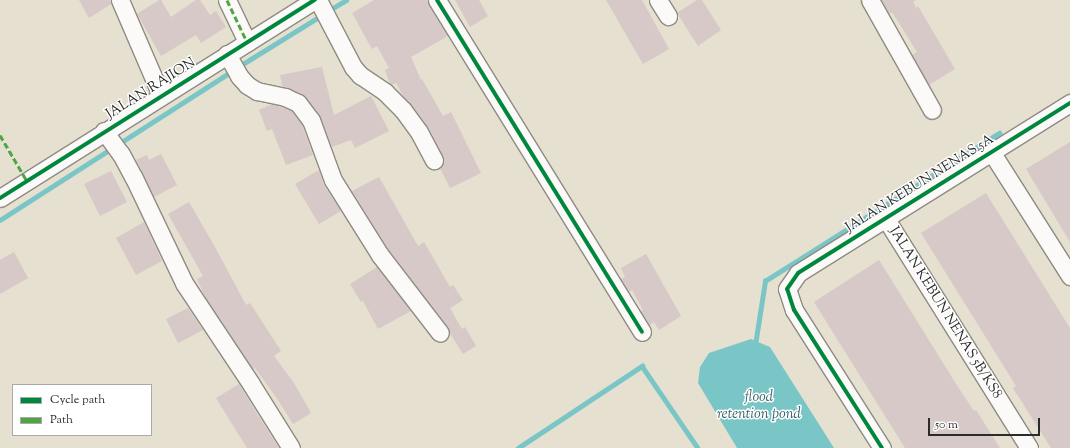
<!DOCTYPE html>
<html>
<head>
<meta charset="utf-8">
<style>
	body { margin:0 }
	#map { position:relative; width:1070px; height:448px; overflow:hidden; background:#e5e0cf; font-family:"Sorts Mill Goudy",serif }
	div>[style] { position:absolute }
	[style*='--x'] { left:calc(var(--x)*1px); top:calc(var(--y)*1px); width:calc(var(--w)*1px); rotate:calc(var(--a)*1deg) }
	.water>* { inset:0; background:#7ac6c7 }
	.stream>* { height:4.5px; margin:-2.25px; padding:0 2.25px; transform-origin:2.25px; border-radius:2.25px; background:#7ac6c7 }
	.building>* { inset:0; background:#d7c9c7 }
	.roads { filter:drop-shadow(1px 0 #8e8b83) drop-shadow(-1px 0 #8e8b83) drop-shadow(0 1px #8e8b83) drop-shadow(0 -1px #8e8b83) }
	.minor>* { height:17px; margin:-8.5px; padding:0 8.5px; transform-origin:8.5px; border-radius:8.5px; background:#fbfaf8 }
	.quiet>* { height:3px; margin-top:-1.5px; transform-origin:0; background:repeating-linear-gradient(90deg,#51a443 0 6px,transparent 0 9px) }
	.cycleway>* { height:4px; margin:-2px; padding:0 2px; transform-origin:2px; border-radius:2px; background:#00873e }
	span { translate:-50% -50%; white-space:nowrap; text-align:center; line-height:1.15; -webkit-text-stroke:3px #fff; paint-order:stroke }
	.street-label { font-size:14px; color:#2b2b2b }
	.water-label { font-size:15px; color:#386568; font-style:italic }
	.legend { position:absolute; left:12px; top:384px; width:140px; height:52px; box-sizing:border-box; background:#fff; border:1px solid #aaa; margin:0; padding:5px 7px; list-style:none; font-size:12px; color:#2b2b2b }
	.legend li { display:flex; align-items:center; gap:8px; height:20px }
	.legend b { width:20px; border:1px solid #aaa }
	.scale { position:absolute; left:928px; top:418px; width:112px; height:18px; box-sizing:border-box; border:2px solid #2b2b2b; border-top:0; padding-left:5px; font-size:12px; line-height:14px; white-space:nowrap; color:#2b2b2b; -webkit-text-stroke:3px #fff; paint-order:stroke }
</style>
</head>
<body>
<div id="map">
	<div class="water">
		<i style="clip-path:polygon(751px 339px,770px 347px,834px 448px,737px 448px,698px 383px,700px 367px,709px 353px)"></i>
	</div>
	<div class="stream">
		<i style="--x:328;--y:11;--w:21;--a:-31"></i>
		<i style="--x:238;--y:67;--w:99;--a:-31.8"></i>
		<i style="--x:0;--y:220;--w:276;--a:-32.7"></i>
		<i style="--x:755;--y:345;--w:65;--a:-81.1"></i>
		<i style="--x:765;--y:281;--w:277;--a:-32.3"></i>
		<i style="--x:518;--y:448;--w:149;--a:-33.5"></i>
		<i style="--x:642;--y:366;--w:99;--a:55.7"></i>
	</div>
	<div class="building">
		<i style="clip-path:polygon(79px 0,110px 0,111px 4px,89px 18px)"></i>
		<i style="clip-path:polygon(159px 0,161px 0,171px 17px,196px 0,200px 0,210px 15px,216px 11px,226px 27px,201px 43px,196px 35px,161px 56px,137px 14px)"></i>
		<i style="clip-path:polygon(374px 0,427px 0,448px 36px,411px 57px,421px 80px,422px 79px,443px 116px,451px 112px,481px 173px,450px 188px,440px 168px,444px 161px,443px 156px,428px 127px,403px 96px,396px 83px,392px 85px,390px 84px,385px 70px,389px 68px,377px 46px,372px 49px,352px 13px)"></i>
		<i style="clip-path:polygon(455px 0,479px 0,488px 16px,470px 27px)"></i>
		<i style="clip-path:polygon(606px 0,642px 0,669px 49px,643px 64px)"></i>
		<i style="clip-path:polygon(697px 0,702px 0,721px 30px,698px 46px,677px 13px)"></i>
		<i style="clip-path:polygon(882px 0,916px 0,913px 2px,916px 8px,918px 6px,955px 69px,929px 85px,912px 55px,917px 52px,892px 12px,889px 14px)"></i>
		<i style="clip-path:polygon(322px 67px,334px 115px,371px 96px,389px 131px,355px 148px,351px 140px,332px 147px,319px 114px,302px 94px,282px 86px,280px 75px)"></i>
		<i style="clip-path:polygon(272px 104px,292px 111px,302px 125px,313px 155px,286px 165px,272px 129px,267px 131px,259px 110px)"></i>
		<i style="clip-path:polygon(1070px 142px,1070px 242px,1026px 169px)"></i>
		<i style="clip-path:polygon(161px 154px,177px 185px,154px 197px,136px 160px,147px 155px,149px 160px)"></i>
		<i style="clip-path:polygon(319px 170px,324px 185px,341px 211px,319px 224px,295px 184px)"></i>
		<i style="clip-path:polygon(111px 171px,127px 202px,100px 216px,84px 184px)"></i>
		<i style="clip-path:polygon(379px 177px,418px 246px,424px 242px,450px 287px,453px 285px,463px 300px,450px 308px,462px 329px,465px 327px,476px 346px,463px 354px,450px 333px,448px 327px,388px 249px,352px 191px)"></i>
		<i style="clip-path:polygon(986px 193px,1070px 328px,1070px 448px,1051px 448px,1013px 388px,1016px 386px,921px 233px)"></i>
		<i style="clip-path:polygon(189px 202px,215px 247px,246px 305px,250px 303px,281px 351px,274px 356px,294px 383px,311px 413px,293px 424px,278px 400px,255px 368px,253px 369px,206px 299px,197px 279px,203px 276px,168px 214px)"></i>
		<i style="clip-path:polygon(144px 222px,162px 261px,136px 275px,116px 238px)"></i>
		<i style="clip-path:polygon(14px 252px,28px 278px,0 294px,0 260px)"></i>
		<i style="clip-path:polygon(646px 254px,681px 316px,659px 330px,654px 322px,649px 325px,641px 311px,643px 310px,632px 290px,629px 292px,621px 279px,625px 277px,621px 268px)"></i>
		<i style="clip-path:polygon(879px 260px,958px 387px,974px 411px,976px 410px,1000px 448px,905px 448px,814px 302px)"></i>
		<i style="clip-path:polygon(377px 267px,411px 311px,378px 329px,363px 301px,361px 302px,350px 284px)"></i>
		<i style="clip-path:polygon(188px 308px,203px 330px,178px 343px,166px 319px)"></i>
		<i style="clip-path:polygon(239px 384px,256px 412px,279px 448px,247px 448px,216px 398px)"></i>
	</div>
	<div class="roads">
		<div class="minor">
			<i style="--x:120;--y:0;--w:103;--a:66.7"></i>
			<i style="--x:227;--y:0;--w:47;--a:64.5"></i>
			<i style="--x:318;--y:0;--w:76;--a:62.4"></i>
			<i style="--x:353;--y:67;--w:11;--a:49"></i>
			<i style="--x:360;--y:75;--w:30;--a:34"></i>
			<i style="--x:385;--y:92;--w:25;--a:45"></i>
			<i style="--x:403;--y:110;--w:27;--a:54"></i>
			<i style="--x:419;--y:132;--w:32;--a:62"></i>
			<i style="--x:437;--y:0;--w:390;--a:58.3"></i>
			<i style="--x:658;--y:0;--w:19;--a:58"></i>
			<i style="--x:870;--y:0;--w:126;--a:60.6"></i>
			<i style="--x:227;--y:54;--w:25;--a:61"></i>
			<i style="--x:239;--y:76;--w:12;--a:48"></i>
			<i style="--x:247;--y:85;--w:12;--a:31"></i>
			<i style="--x:257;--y:91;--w:29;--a:12"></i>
			<i style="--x:285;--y:97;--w:14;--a:25"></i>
			<i style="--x:298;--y:103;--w:21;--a:53"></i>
			<i style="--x:311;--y:120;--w:64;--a:69.9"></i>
			<i style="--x:333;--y:180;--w:89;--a:57.9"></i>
			<i style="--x:380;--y:255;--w:98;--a:52.4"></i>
			<i style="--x:104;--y:131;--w:29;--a:54"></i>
			<i style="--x:121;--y:154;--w:27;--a:62"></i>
			<i style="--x:134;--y:178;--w:116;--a:64.5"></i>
			<i style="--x:184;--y:283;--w:121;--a:56.4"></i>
			<i style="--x:251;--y:384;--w:75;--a:58"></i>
			<i style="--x:992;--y:153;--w:146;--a:57.6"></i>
			<i style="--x:0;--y:198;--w:372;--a:-32.2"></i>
			<i style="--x:886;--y:219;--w:270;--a:58"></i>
			<i style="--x:882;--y:448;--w:164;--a:-122.5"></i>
			<i style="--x:794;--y:310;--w:22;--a:-108"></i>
			<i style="--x:787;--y:289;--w:19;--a:-55"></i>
			<i style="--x:798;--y:273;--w:321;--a:-32"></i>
		</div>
	</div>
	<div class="quiet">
		<i style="--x:227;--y:0;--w:47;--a:64.5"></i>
		<i style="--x:0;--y:135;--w:53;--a:59.6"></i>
	</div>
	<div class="cycleway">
		<i style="--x:437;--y:0;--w:390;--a:58.3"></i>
		<i style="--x:0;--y:198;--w:372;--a:-32.2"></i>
		<i style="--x:882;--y:448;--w:164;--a:-122.5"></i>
		<i style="--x:794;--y:310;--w:22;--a:-108"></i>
		<i style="--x:787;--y:289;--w:19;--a:-55"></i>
		<i style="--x:798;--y:273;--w:321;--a:-32"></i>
	</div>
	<div class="street-label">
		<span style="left:151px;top:89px;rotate:-32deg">JALAN RAJION</span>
		<span style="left:920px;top:184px;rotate:-32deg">JALAN KEBUN NENAS 5A</span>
		<span style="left:945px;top:313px;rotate:58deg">JALAN KEBUN NENAS 5B/KS8</span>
	</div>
	<div class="water-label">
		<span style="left:759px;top:406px">flood<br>retention pond</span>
	</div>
	<ul class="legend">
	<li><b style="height:5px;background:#00873e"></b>Cycle path</li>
	<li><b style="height:5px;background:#51a443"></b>Path</li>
	</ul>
	<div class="scale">50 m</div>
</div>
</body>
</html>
